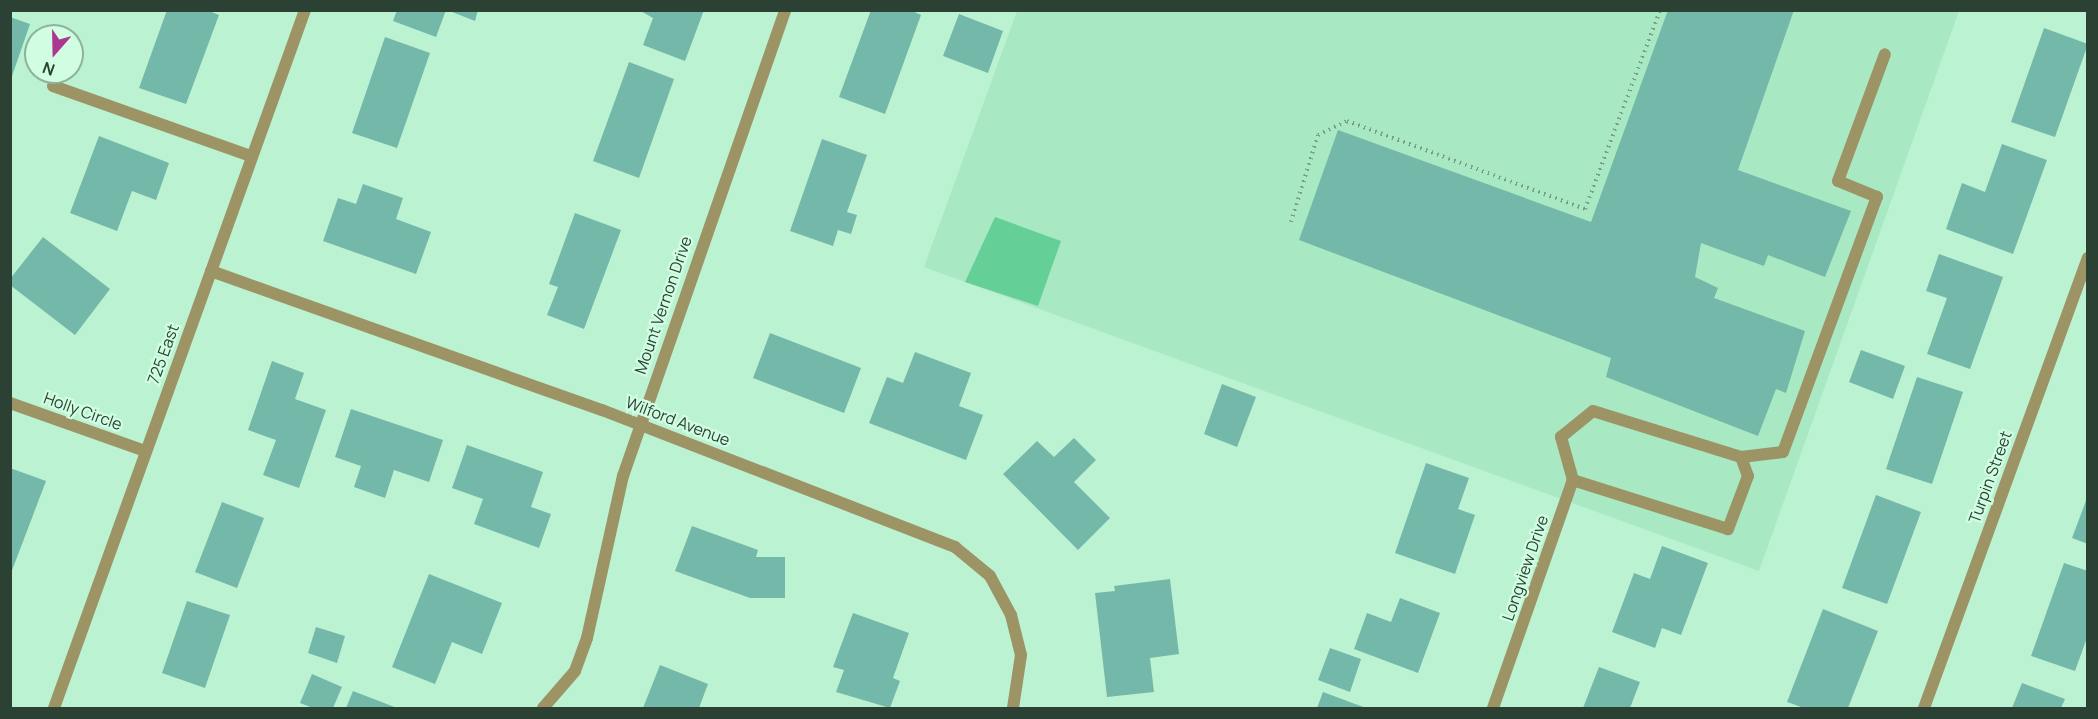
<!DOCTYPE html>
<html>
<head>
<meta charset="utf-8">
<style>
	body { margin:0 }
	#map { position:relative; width:2098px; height:719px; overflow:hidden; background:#bbf3d2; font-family:Manrope,sans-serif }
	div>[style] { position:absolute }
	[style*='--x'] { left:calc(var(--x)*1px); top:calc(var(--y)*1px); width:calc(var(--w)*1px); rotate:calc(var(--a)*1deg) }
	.built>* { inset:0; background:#a8e8c3 }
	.green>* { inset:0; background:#64d098 }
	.building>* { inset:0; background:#74b8a9 }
	.path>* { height:4px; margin-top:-2px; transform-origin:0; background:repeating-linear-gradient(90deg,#769f87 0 1.5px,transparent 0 6px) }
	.service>* { height:12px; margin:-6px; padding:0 6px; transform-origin:6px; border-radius:6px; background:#9d9465 }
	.minor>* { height:12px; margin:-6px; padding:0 6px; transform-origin:6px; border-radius:6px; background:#9d9465 }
	.tertiary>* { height:12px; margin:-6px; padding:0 6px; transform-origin:6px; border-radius:6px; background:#9d9465 }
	span { translate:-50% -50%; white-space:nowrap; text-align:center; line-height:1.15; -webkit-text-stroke:4.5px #d1fde2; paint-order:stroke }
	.street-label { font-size:16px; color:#2a4134 }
	.frame { position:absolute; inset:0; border:12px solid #2a4134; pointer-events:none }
	.north { position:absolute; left:24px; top:24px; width:60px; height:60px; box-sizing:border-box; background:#d1fde2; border:2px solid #8eb29c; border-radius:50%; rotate:200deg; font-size:16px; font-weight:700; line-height:24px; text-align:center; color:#2a4134 }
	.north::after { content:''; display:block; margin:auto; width:21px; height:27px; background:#ab3790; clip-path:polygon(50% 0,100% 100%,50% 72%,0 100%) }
</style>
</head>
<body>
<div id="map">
	<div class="built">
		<i style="clip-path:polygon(1017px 11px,1959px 11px,1759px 571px,924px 267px)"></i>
	</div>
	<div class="green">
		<i style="clip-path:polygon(995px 217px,1061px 241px,1038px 306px,965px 282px)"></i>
	</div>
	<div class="building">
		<i style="clip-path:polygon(167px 10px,207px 10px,219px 15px,186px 104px,139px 88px)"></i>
		<i style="clip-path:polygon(397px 10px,446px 10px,436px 37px,393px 21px)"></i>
		<i style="clip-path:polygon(447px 10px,478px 10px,475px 21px)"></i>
		<i style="clip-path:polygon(639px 10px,704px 10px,685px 61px,643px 45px,653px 18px)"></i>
		<i style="clip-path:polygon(871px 10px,910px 10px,921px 15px,885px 114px,839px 97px)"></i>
		<i style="clip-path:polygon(1668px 10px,1794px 10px,1738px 170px,1851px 211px,1825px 277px,1768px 255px,1764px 266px,1701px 243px,1695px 277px,1718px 288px,1714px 298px,1805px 331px,1786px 393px,1776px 389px,1758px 436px,1606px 377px,1611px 358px,1299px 240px,1338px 130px,1591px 222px)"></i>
		<i style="clip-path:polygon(959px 14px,1003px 31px,988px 73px,943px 56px)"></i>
		<i style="clip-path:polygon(10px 17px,30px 24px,11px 79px,10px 79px)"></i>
		<i style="clip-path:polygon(2044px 28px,2088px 44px,2055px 137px,2011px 122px)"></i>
		<i style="clip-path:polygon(385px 37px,430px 53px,397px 148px,352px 133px)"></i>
		<i style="clip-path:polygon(629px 62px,674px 79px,639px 178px,593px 161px)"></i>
		<i style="clip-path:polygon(99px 136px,169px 163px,156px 200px,132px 191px,117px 231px,70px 213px)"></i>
		<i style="clip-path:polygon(822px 139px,867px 155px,847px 212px,857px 215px,851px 234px,838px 230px,833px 246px,790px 231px)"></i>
		<i style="clip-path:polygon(2002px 144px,2047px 160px,2013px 254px,1946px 229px,1962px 183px,1985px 192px)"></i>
		<i style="clip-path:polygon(363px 184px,403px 198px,396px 219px,431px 232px,416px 274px,323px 241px,338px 198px,356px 204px)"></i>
		<i style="clip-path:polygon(575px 213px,621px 230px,584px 329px,547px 315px,558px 287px,549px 284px)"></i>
		<i style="clip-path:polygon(43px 237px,110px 289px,75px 335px,10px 285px,10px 279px)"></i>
		<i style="clip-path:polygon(1939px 254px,2003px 277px,1970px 369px,1927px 354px,1947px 298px,1926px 291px)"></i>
		<i style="clip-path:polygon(770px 333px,861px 368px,844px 413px,753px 378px)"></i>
		<i style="clip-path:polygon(1861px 350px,1905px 366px,1893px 399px,1849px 382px)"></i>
		<i style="clip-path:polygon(915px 352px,971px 373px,959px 406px,983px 415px,966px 460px,869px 423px,887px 377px,903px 383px)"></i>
		<i style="clip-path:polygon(272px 361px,304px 373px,295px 399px,326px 410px,299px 488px,263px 475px,276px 440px,248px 430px)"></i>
		<i style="clip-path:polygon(1917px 377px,1963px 392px,1932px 484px,1886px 469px)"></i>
		<i style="clip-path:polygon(1222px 384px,1256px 397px,1237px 447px,1204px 434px)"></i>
		<i style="clip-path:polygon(351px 409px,443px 440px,429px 482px,394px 470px,385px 498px,354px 487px,361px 466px,335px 457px)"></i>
		<i style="clip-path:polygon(1074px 438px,1096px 460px,1074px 482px,1110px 518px,1078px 550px,1003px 474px,1037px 441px,1054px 457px)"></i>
		<i style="clip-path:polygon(467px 445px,543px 472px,531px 507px,551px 514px,539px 548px,474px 524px,483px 499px,452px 488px)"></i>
		<i style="clip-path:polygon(1426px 463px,1469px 478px,1458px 509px,1475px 515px,1455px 574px,1395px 553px)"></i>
		<i style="clip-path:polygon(10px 468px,46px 481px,11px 573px,10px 573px)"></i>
		<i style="clip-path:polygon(1876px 495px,1921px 512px,1887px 604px,1842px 588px)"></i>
		<i style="clip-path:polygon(2087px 498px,2088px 498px,2088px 544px,2072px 538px)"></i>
		<i style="clip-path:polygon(222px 502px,264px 518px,237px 588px,195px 572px)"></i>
		<i style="clip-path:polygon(692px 526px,758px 550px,756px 557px,785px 557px,785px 598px,750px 598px,675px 571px)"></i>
		<i style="clip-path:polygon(1662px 546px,1708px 563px,1681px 635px,1662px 628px,1655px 648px,1612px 632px,1634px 573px,1650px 579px)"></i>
		<i style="clip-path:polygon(2064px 563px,2088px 571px,2088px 635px,2075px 671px,2031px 656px)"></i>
		<i style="clip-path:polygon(429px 574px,502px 603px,482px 654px,452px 642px,435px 684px,392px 667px)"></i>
		<i style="clip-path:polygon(1170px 579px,1179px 654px,1150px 658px,1154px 692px,1107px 697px,1095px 593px,1115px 591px,1114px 586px)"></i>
		<i style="clip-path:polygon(1400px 598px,1440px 613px,1418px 673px,1354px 649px,1367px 613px,1391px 622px)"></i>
		<i style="clip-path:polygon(187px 601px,230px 615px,205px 688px,162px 673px)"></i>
		<i style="clip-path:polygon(1823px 609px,1878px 631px,1848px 708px,1804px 708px,1787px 702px)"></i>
		<i style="clip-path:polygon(853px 613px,909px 633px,893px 678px,900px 681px,890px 708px,836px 692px,844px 670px,833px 667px)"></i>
		<i style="clip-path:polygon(316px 627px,345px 636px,337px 663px,308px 653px)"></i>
		<i style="clip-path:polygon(1330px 648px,1361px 659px,1350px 692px,1318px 680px)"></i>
		<i style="clip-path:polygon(660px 665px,708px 684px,699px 708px,643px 708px)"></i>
		<i style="clip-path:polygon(1599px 667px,1640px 682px,1630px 708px,1583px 708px)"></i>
		<i style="clip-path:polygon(312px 674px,342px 687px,333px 708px,313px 708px,300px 703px)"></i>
		<i style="clip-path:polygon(2022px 683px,2065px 699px,2061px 708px,2012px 708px)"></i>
		<i style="clip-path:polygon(353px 691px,397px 708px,346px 708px)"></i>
		<i style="clip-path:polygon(1323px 692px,1366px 708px,1317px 708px)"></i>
	</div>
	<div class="path">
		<i style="--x:1056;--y:10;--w:5;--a:90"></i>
		<i style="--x:1291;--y:222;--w:91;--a:-72.8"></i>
		<i style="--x:1318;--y:135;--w:32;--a:-26"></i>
		<i style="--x:1347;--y:121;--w:254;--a:20.3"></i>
		<i style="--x:1585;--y:209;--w:213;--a:-69.3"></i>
	</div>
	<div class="service">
		<i style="--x:53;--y:86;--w:210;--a:19.5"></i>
		<i style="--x:1561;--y:437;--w:41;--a:-39.1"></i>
		<i style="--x:1593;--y:411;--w:155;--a:17.3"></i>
		<i style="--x:1741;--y:457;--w:20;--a:70"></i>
		<i style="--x:1748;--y:476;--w:57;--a:110.7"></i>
		<i style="--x:1728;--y:529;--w:163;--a:-162.5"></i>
		<i style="--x:1741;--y:457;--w:42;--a:-6.8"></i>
		<i style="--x:1783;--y:452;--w:272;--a:-69.8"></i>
		<i style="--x:1877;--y:197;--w:42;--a:-157.7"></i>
		<i style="--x:1838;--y:181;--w:135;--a:-69.7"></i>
	</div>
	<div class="minor">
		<i style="--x:211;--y:271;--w:415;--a:19.6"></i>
		<i style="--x:602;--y:410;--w:379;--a:21.2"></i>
		<i style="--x:955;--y:547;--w:45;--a:39.6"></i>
		<i style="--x:990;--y:576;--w:44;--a:61.7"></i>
		<i style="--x:1011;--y:615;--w:41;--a:76"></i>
		<i style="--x:1021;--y:655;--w:54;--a:98.6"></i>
		<i style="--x:10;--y:403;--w:143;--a:19.6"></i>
		<i style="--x:543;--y:708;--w:49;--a:-49.1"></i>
		<i style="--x:575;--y:671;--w:35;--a:-70"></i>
		<i style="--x:587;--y:638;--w:166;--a:-77.5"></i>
		<i style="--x:623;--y:476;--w:493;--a:-70.8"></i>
		<i style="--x:1493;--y:708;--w:242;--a:-70.7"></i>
		<i style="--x:1573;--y:480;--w:45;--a:-105.6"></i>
		<i style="--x:1924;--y:708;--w:479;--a:-70"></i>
	</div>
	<div class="tertiary">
		<i style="--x:54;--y:708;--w:742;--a:-70.22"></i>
	</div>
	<div class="street-label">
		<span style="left:663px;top:305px;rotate:-71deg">Mount Vernon Drive</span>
		<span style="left:163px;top:354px;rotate:-70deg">725 East</span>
		<span style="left:83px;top:411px;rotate:20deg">Holly Circle</span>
		<span style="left:678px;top:421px;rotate:21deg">Wilford Avenue</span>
		<span style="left:1990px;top:477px;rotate:-70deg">Turpin Street</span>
		<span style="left:1525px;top:568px;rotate:-71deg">Longview Drive</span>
	</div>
	<div class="frame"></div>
	<div class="north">N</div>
</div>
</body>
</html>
